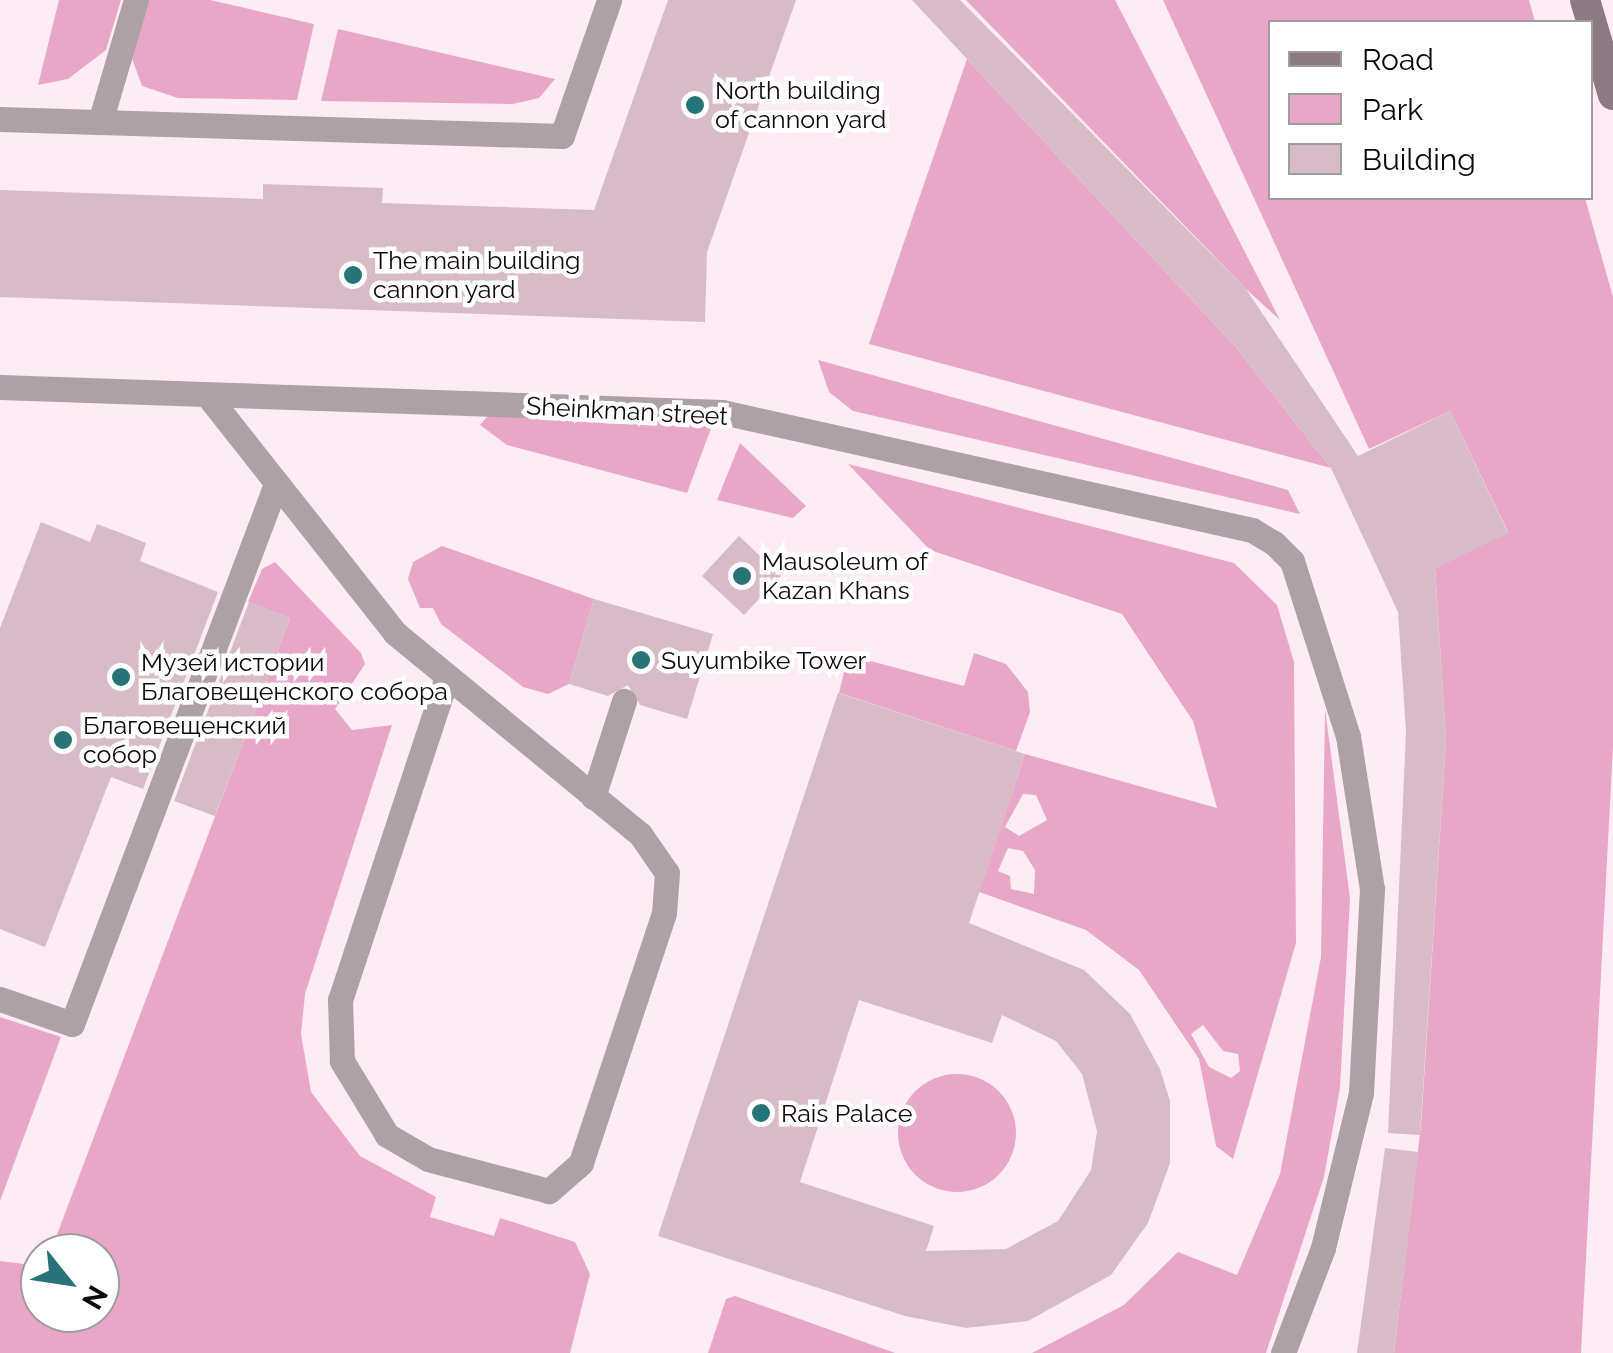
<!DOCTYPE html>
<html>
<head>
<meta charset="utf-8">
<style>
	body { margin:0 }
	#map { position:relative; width:1613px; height:1353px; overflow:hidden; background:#feecf4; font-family:Raleway,sans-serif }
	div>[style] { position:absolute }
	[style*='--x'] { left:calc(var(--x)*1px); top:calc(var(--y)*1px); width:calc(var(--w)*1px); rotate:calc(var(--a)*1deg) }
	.green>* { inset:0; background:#e9a7c8 }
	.round { border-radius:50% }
	.building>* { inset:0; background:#d7bcc8 }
	.service>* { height:25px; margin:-12.5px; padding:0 12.5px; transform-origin:12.5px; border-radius:12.5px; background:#ada1a6 }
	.secondary>* { height:30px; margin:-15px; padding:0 15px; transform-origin:15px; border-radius:15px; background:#8b7a82 }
	.dots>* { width:28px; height:28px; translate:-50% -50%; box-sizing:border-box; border:5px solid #fff; border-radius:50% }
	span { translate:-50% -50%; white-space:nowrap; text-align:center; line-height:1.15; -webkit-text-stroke:9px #fff; paint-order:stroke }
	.poi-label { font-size:25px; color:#11080d }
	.left { translate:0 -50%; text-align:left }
	.street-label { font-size:25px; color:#11080d }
	.legend { position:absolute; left:1268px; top:20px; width:325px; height:180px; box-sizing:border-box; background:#fff; border:2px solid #a09c9e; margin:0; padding:12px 18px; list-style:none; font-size:30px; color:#11080d }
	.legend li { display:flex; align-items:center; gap:20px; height:50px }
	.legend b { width:50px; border:2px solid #a09c9e }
	.north { position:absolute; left:20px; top:1233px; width:100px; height:100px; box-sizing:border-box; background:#fff; border:2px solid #a09c9e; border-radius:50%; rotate:120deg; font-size:28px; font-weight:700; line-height:40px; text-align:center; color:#11080d }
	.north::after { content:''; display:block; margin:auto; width:35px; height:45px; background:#287377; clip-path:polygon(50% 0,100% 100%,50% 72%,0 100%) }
</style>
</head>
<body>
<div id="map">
	<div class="green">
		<i style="clip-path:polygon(59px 0,121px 0,106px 50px,68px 79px,38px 85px)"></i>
		<i style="clip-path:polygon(146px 0,210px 0,314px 24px,297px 100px,178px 98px,142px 86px,130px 53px)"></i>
		<i style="clip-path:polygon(966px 0,1115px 0,1280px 320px,1246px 289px)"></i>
		<i style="clip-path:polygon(1163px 0,1529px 0,1535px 22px,1270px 22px,1270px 198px,1585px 198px,1613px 297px,1613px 747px,1581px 1353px,1394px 1353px,1421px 1125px,1446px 741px,1435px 568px,1508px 532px,1450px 411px,1369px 449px)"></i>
		<i style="clip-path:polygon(338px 29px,555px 79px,539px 98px,513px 104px,321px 101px)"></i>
		<i style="clip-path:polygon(967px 59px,1235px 346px,1331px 468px,869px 344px)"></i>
		<i style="clip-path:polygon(818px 360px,1288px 490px,1300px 514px,853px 411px,829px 392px)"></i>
		<i style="clip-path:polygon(491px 412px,713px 423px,687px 493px,507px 445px,480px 425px)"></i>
		<i style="clip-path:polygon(740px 443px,806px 506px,793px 518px,717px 500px)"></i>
		<i style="clip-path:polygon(evenodd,848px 464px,1234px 563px,1277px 605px,1294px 662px,1296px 943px,1233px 1159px,1216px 1146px,1199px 1059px,1139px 970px,1086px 930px,979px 892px,1025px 754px,1217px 808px,1193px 721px,1122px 614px,930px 550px,848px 464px,1023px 794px,1036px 795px,1047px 820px,1019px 836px,1005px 827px,1023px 794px,848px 464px,1008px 848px,1023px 851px,1035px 870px,1034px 894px,1011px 889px,1010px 876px,998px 871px,1008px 848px,848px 464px,1203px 1025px,1223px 1051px,1238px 1054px,1240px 1071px,1231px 1078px,1209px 1067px,1191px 1034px,1203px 1025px)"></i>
		<i style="clip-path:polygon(442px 546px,594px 599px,569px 684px,548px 694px,523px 687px,441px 624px,433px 608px,420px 608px,408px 579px,413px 562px)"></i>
		<i style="clip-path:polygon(275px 562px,361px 653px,365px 664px,335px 709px,352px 730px,392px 725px,305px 994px,301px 1034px,311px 1092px,360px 1156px,436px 1197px,430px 1217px,494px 1236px,500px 1218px,575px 1242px,590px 1274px,570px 1353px,0 1353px,0 1261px,40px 1266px,40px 1313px,100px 1313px,100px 1253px,50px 1253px,290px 618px,248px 602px,262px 569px)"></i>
		<i style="clip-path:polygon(974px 653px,1006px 664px,1028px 692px,1030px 712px,1016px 751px,839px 693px,848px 655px,964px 686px)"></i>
		<i style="clip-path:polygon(1325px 709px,1350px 898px,1340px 1088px,1324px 1177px,1266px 1353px,1032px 1353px,1124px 1305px,1178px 1252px,1237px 1275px,1280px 1174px,1321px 957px)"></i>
		<i style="clip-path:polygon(0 1017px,61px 1037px,0 1201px)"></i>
		<i class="round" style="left:898px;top:1074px;width:118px;height:118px"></i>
		<i style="clip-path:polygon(735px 1296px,895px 1353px,708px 1353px,726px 1299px)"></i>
	</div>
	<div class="building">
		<i style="clip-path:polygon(668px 0,796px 0,707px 252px,705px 322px,0 297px,0 190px,263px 199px,263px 184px,322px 186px,383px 188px,382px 203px,594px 210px)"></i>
		<i style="clip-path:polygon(912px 0,960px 0,1246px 289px,1358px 456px,1450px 411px,1508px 533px,1435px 568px,1446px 741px,1420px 1135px,1388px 1133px,1406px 732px,1398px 612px,1331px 468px,1235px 346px)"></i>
		<i style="clip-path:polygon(41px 522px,90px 542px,97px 524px,121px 533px,146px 543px,140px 561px,218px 592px,143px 789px,111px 777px,45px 947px,0 929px,0 628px)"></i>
		<i style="clip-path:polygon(739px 536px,781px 576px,744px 615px,702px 576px)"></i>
		<i style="clip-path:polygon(594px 599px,713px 634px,687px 719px,640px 705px,628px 685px,608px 696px,569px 684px)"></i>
		<i style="clip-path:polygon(249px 602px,290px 618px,215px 816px,174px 801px)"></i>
		<i style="clip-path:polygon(evenodd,838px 693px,1025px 754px,969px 923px,1084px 970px,1130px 1014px,1160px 1069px,1170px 1101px,1170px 1163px,1148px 1223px,1111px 1275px,1028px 1321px,966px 1328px,905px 1316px,658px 1236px,838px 693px,859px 1000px,992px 1043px,1002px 1015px,1056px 1041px,1082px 1074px,1097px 1131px,1091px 1170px,1058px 1221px,1006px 1249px,926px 1251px,934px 1226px,800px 1182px,859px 1000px)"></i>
		<i style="clip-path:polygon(1385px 1148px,1418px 1152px,1394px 1353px,1357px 1353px)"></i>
	</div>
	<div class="service">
		<i style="--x:0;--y:119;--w:562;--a:1.73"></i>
		<i style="--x:562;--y:136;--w:144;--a:-70.9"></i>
		<i style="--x:100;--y:122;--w:127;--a:-73.6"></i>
		<i style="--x:0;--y:387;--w:722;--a:1.98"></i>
		<i style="--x:722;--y:412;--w:543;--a:12.55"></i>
		<i style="--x:1252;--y:530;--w:26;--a:31"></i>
		<i style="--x:1274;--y:543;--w:25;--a:45"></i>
		<i style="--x:1292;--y:561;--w:184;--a:72.3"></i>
		<i style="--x:1348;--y:736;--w:155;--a:81.1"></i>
		<i style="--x:1372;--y:889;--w:204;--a:93.1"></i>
		<i style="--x:1361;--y:1093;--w:160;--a:103.8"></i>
		<i style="--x:1323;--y:1248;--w:112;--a:110.9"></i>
		<i style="--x:208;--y:396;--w:302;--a:51.7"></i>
		<i style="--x:395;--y:633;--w:317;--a:39.4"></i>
		<i style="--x:640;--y:834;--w:47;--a:55.3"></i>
		<i style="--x:667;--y:873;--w:40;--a:94.3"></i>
		<i style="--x:664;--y:913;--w:263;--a:108.4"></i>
		<i style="--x:581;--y:1163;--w:43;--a:138.8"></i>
		<i style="--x:549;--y:1191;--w:125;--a:-165.2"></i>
		<i style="--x:428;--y:1159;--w:48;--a:-149.7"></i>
		<i style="--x:387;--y:1135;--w:87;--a:-121.3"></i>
		<i style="--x:342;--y:1061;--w:61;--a:-91.9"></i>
		<i style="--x:340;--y:1000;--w:338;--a:-71.7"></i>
		<i style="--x:593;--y:797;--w:101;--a:-72.1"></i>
		<i style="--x:0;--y:999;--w:76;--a:19.1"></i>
		<i style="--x:72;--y:1024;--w:577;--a:-69.3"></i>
	</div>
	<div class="secondary">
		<i style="--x:1585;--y:0;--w:99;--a:73.6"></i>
	</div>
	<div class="dots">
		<i style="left:695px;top:105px;background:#287377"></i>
		<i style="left:353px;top:275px;background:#287377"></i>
		<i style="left:742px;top:576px;background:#287377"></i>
		<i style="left:641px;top:660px;background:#287377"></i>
		<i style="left:121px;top:677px;background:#287377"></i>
		<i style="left:63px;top:740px;background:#287377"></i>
		<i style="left:761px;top:1113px;background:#287377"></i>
	</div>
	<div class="poi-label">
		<span class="left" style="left:715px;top:105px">North building<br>of cannon yard</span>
		<span class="left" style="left:373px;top:275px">The main building<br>cannon yard</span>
		<span class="left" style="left:762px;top:576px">Mausoleum of<br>Kazan Khans</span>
		<span class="left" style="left:661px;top:660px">Suyumbike Tower</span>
		<span class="left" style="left:141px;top:677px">Музей истории<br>Благовещенского собора</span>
		<span class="left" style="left:83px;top:740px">Благовещенский<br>собор</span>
		<span class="left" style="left:781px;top:1113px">Rais Palace</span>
	</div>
	<div class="street-label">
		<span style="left:627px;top:411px;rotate:3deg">Sheinkman street</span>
	</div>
	<ul class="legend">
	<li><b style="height:12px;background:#8b7a82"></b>Road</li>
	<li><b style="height:28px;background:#e9a7c8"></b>Park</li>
	<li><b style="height:28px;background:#d7bcc8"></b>Building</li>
	</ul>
	<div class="north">N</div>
</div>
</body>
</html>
